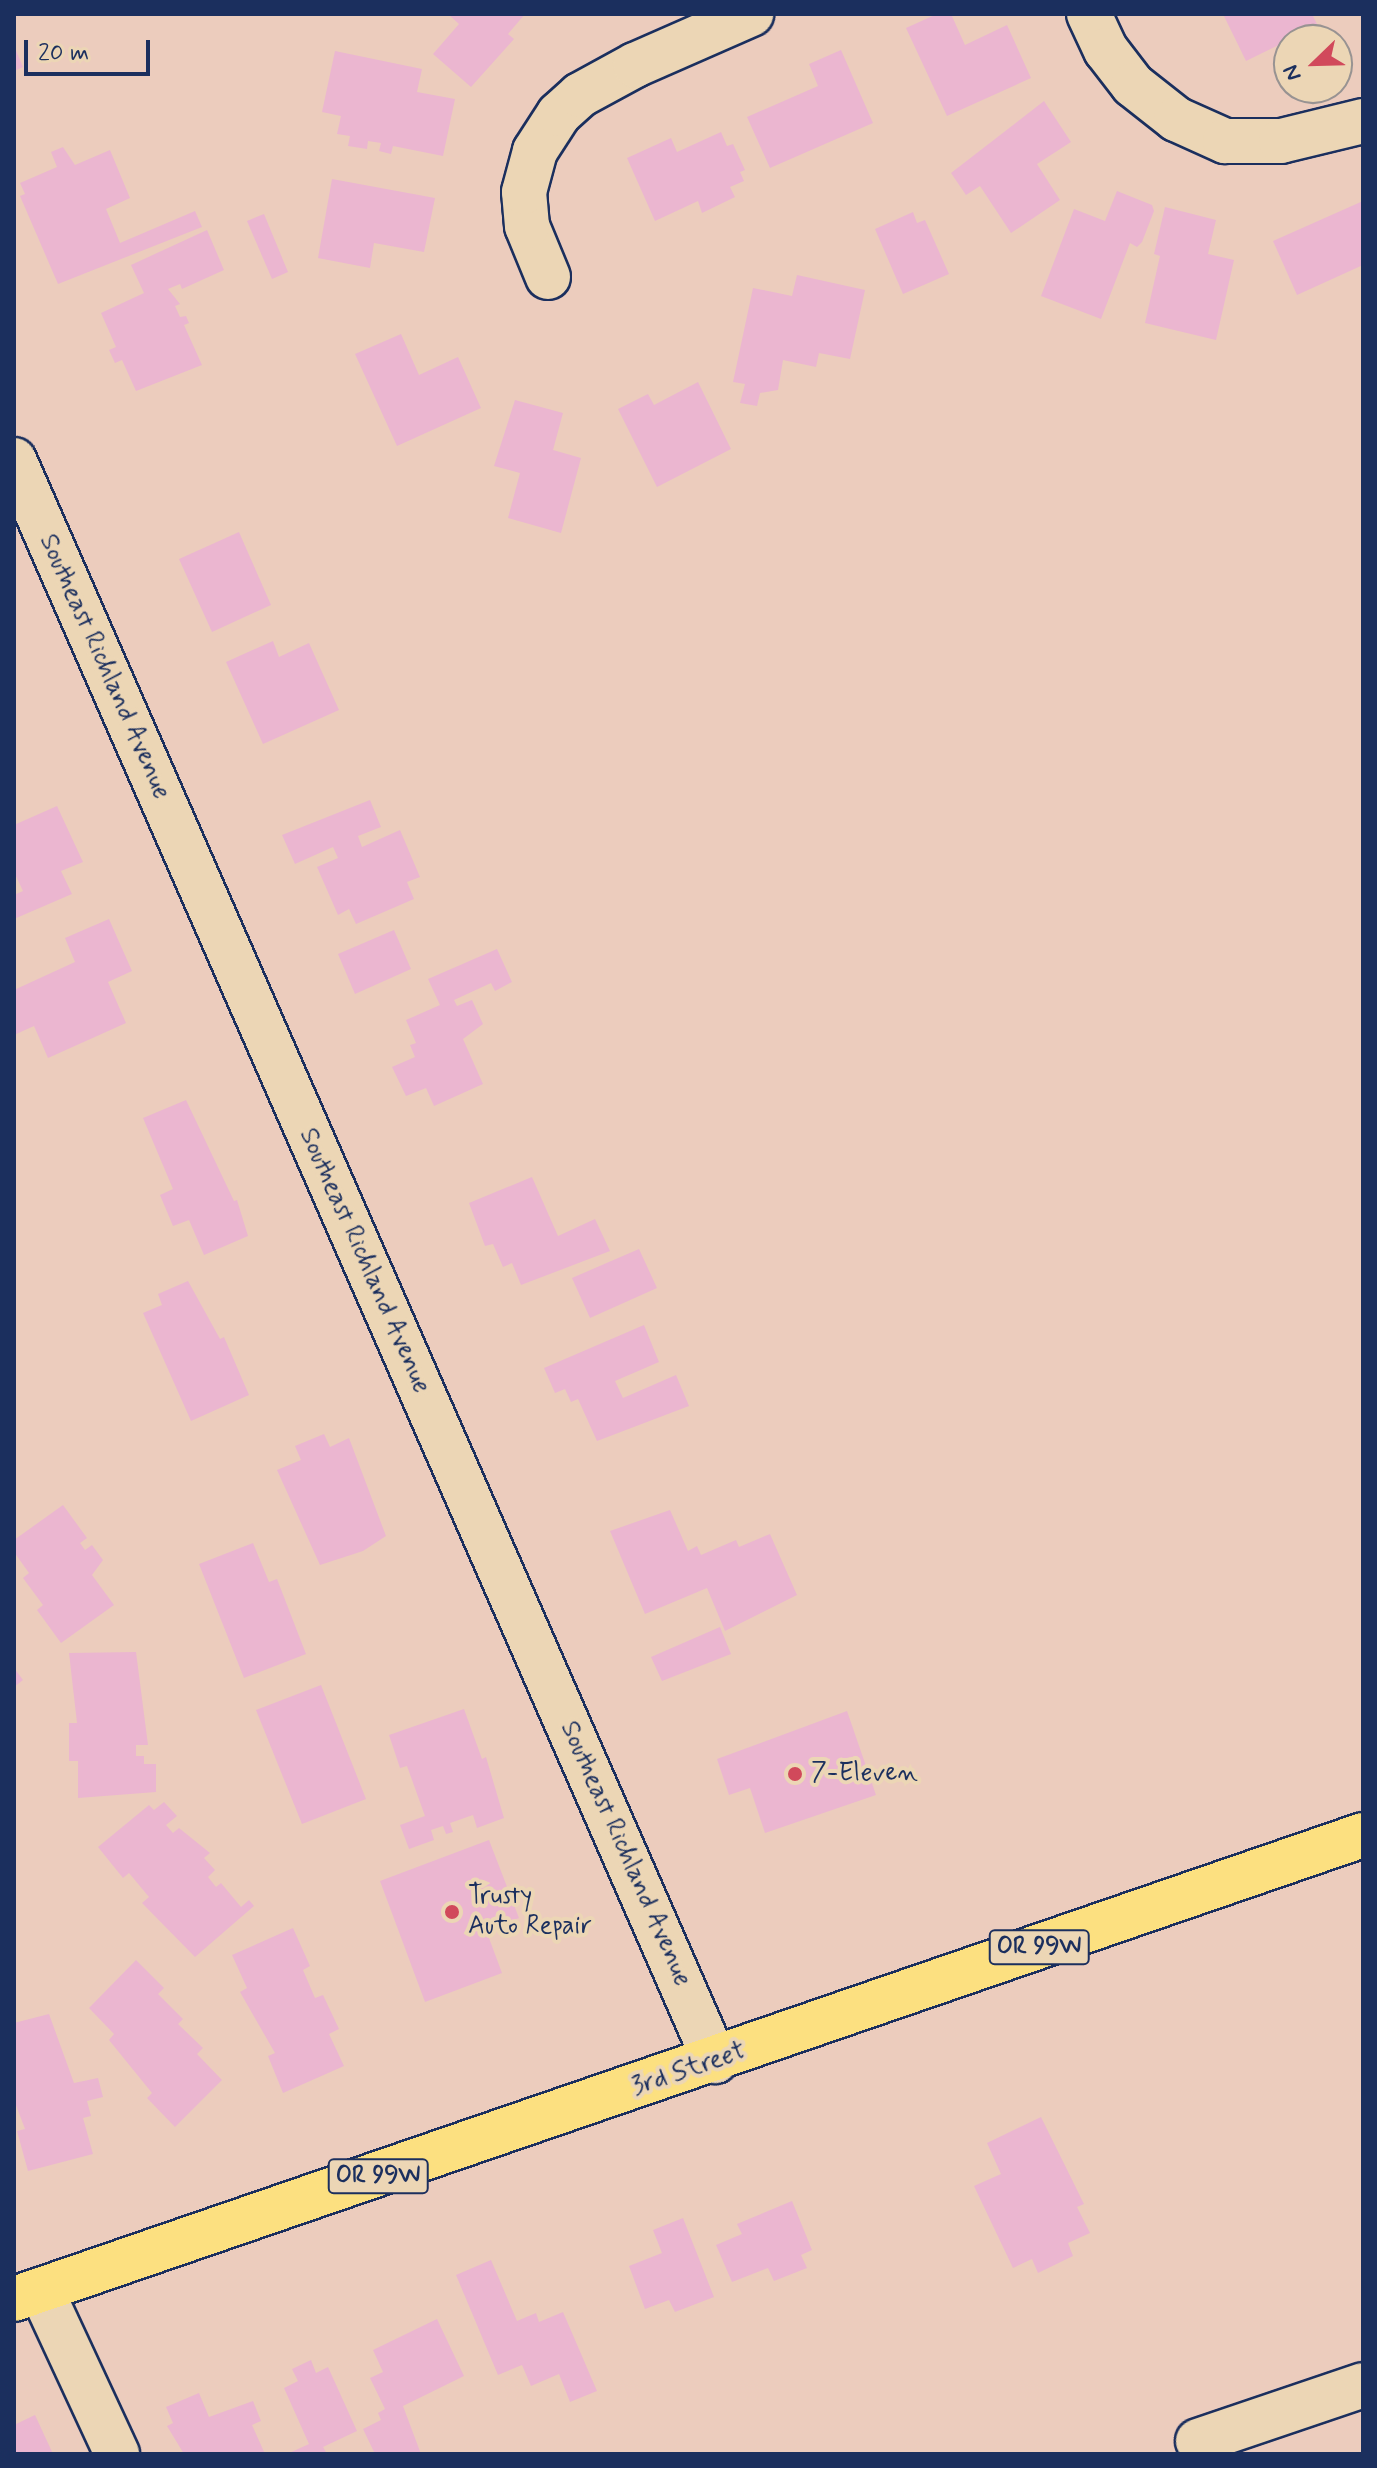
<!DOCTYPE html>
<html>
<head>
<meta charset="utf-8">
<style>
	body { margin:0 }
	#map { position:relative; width:1377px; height:2468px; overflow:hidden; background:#ecccbd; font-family:Mynerve,sans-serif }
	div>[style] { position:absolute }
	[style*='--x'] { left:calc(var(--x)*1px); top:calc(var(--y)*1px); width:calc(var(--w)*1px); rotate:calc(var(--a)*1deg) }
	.building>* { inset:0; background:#ebb6d0 }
	.roads { filter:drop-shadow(2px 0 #1b2f5e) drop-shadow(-2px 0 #1b2f5e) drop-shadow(0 2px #1b2f5e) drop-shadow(0 -2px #1b2f5e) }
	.minor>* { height:44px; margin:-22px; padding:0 22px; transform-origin:22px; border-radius:22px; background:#ecd6b5 }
	.highway>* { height:44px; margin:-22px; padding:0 22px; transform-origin:22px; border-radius:22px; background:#fce080 }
	.dots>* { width:22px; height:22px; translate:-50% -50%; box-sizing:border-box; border:4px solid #ecd6b5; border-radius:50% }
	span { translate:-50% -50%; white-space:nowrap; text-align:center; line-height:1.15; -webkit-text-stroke:8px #ecd6b5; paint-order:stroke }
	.shield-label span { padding:2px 6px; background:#ecd6b5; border:2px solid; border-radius:6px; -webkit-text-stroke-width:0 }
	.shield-label { font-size:24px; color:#1b2f5e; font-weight:700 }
	.street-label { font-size:26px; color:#1b2f5e }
	.poi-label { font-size:26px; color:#1b2f5e }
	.left { translate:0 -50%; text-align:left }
	.frame { position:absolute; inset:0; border:16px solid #1b2f5e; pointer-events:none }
	.north { position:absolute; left:1273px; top:24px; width:80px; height:80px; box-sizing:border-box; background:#ecd6b5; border:2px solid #989392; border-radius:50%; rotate:247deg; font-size:22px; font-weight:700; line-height:32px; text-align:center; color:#1b2f5e }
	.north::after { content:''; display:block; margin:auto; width:28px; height:36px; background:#d1495b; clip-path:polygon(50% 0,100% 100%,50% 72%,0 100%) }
	.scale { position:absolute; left:24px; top:40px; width:126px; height:36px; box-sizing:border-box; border:4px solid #1b2f5e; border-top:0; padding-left:10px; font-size:24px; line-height:28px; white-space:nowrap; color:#1b2f5e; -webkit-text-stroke:6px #ecd6b5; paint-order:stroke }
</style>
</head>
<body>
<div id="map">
	<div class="building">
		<i style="clip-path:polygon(448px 14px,525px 14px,508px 34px,514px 39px,471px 87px,433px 54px,459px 24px)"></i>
		<i style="clip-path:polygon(937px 14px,951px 14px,965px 45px,1007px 25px,1031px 78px,947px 116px,906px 28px)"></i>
		<i style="clip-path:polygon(1223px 14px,1312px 14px,1318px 26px,1246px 61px)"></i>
		<i style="clip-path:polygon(14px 46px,23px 67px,14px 71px)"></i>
		<i style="clip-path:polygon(841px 50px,873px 123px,770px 168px,747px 117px,818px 86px,809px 64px)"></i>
		<i style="clip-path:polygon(335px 51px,422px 69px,417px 92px,455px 99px,443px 156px,393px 146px,391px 154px,379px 151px,381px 143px,368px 141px,367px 149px,348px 146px,350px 136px,337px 134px,341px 116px,322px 112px)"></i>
		<i style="clip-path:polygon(1044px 101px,1071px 142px,1037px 164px,1060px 200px,1011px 233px,980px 186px,966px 195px,951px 173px)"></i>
		<i style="clip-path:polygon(721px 132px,727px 146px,733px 144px,745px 170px,740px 172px,744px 181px,730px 187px,735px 197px,702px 213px,698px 201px,655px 221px,627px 158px,671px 138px,677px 152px)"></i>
		<i style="clip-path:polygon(63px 147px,75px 165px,110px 150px,130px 198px,106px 209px,120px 243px,195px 211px,202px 227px,58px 284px,20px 196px,25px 194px,20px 183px,57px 167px,51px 152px)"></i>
		<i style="clip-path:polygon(332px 179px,435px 198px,424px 252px,374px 243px,370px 268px,318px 258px)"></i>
		<i style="clip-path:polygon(1117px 191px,1152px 205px,1154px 211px,1142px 242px,1137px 247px,1130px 243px,1101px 319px,1041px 296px,1074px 209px,1105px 221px)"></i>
		<i style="clip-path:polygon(1363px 201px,1363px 265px,1297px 295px,1273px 241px)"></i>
		<i style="clip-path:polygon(1165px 207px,1216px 220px,1208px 254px,1234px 260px,1216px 340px,1145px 323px,1160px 256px,1154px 254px)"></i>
		<i style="clip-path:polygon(913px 212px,917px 223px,925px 220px,949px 274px,903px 294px,875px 229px)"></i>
		<i style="clip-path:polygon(264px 214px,288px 272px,272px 279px,247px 221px)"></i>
		<i style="clip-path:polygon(207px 230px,224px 270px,182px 289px,180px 284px,168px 289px,180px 304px,175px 306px,180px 317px,186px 316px,189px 323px,184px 325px,202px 365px,136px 391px,122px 360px,115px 363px,109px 350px,116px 347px,101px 313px,144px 293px,131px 265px)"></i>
		<i style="clip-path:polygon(797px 275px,865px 290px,850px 359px,819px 353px,816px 367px,783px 360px,778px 390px,760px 393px,757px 406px,740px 403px,745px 384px,733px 382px,753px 288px,792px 296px)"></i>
		<i style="clip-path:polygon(401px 334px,419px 375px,458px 357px,481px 408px,397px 446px,355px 354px)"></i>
		<i style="clip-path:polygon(698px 382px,731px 449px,657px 487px,618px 409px,648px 394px,654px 405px)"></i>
		<i style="clip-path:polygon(515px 400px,563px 413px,553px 450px,581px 458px,561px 533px,508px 518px,520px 473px,494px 466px)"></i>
		<i style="clip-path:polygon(239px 532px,271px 605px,212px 632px,179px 559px)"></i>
		<i style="clip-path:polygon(273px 641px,279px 657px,309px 643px,339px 710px,263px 744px,226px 662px)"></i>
		<i style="clip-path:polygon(370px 800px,381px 827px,358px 836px,362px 847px,400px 830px,420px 877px,407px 882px,414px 899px,356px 924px,349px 909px,338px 915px,317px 867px,338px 858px,333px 847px,295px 864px,282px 835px)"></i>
		<i style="clip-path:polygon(57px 806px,83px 862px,61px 871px,72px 894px,14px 919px,14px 895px,23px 891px,14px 872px,14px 825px)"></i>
		<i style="clip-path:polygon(109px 919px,132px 971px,108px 982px,126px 1023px,48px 1058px,34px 1026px,14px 1035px,14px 990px,75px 962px,65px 938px)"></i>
		<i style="clip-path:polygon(394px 930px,411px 969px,355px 994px,338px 954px)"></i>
		<i style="clip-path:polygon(497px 949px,512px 982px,495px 991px,491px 983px,454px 1000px,457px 1006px,472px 1000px,483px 1024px,463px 1039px,483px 1084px,434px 1106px,426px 1088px,406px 1096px,392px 1067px,415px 1057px,410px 1045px,416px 1043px,406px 1020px,440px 1005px,428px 979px)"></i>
		<i style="clip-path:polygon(186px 1100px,234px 1201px,237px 1200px,248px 1236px,204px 1255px,189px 1220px,173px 1226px,160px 1195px,173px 1189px,143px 1118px)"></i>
		<i style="clip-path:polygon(532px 1177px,558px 1236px,595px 1219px,610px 1251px,521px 1285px,512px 1263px,503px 1267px,493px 1244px,485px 1246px,469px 1203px)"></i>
		<i style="clip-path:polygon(639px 1249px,657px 1288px,590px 1318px,572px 1278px)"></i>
		<i style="clip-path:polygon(188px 1281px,220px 1339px,224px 1337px,249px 1395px,191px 1421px,143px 1313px,162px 1305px,158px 1294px)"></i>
		<i style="clip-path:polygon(644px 1325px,659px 1362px,615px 1381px,623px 1398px,676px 1375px,689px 1406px,597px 1441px,578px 1399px,571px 1402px,565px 1389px,555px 1393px,544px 1368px)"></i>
		<i style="clip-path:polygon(324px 1434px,330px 1447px,349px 1438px,386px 1536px,363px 1551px,320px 1565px,277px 1470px,301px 1460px,295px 1446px)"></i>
		<i style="clip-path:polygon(63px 1505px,87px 1538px,80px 1543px,85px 1550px,92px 1545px,103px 1560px,92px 1575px,114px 1605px,61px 1643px,37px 1610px,43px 1605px,23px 1578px,29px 1573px,14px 1552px,14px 1540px)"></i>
		<i style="clip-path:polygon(670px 1510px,688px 1551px,697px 1546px,701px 1555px,736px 1540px,739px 1547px,770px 1534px,797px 1595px,725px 1631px,707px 1588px,645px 1614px,610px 1531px)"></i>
		<i style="clip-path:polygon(253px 1543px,269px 1582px,277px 1579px,306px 1654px,244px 1678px,199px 1564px)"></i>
		<i style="clip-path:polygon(720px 1627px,731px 1654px,662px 1681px,651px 1657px)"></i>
		<i style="clip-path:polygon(136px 1652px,148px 1745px,136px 1745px,136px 1756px,144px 1756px,144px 1764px,156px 1764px,156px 1792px,78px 1798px,78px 1761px,69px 1761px,69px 1723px,77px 1723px,69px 1653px)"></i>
		<i style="clip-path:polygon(14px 1668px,23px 1680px,14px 1687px)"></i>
		<i style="clip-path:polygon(321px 1685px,366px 1799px,302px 1824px,256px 1710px)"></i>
		<i style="clip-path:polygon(464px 1709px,482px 1759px,486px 1757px,504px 1818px,477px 1828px,473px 1815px,450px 1823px,453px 1832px,446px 1834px,443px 1826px,431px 1830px,434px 1840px,409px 1849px,400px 1825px,425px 1816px,407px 1766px,400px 1768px,389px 1735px)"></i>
		<i style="clip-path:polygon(847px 1711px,876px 1795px,765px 1833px,750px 1788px,729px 1795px,717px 1759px)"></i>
		<i style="clip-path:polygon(164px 1802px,177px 1816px,166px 1825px,173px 1833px,179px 1828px,210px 1853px,204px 1858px,215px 1870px,208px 1877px,216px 1887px,221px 1883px,241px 1907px,249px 1900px,254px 1906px,195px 1957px,142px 1903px,149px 1897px,129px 1873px,123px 1878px,98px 1847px,149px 1805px,154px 1810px)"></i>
		<i style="clip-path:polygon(489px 1840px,519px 1918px,486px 1930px,502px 1973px,425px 2002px,380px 1881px)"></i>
		<i style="clip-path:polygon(293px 1928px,310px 1966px,303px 1970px,315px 1998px,323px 1995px,339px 2029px,329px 2034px,344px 2066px,283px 2093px,268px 2056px,275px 2053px,240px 1992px,247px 1988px,232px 1955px)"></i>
		<i style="clip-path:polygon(136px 1960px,164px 1988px,158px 1994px,183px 2019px,178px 2024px,203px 2048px,197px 2054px,222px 2080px,175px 2127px,147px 2098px,152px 2093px,109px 2040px,114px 2034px,89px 2008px)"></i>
		<i style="clip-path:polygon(49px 2014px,74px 2083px,98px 2078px,103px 2097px,87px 2101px,91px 2116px,83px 2118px,93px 2154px,28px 2171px,17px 2131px,25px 2129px,14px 2100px,14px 2023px)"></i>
		<i style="clip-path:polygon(1041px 2117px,1084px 2204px,1077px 2207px,1090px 2233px,1068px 2243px,1073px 2256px,1038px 2273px,1032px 2259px,1013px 2268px,974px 2186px,1001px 2174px,987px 2143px)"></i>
		<i style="clip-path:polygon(792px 2201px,812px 2250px,801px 2255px,807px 2268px,774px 2281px,768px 2268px,732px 2282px,716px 2245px,742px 2234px,737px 2224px)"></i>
		<i style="clip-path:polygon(683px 2218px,714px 2297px,675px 2312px,669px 2300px,645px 2309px,629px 2266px,662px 2253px,653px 2230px)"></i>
		<i style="clip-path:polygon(491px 2260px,517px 2321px,536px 2313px,539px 2322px,563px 2312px,597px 2391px,570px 2402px,559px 2374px,531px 2386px,522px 2365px,498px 2375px,456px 2275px)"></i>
		<i style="clip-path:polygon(437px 2319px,464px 2376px,403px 2406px,421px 2454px,375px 2454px,363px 2429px,381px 2420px,378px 2413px,385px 2409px,370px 2378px,383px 2372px,373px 2350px)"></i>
		<i style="clip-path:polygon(311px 2360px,316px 2373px,328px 2367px,357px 2431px,323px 2447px,327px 2454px,287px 2454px,309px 2444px,284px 2388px,298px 2381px,292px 2369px)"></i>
		<i style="clip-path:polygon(199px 2393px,209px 2417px,253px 2401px,261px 2421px,252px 2425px,265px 2454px,184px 2454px,167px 2426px,173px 2423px,166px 2407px)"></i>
		<i style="clip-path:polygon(35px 2415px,53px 2454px,14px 2454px,14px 2425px)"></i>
	</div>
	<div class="roads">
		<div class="minor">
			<i style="--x:1089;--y:14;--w:40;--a:65"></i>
			<i style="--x:1106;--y:50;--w:44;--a:52.4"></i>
			<i style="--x:1133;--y:85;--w:55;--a:38.3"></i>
			<i style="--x:1176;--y:119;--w:54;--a:24.2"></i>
			<i style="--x:1225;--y:141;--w:56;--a:0"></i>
			<i style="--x:1281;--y:141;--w:84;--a:-13.7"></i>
			<i style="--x:548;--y:277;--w:55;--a:-112.4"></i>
			<i style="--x:527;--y:226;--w:34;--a:-95"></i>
			<i style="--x:524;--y:192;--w:42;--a:-75"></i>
			<i style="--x:535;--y:151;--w:44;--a:-57"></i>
			<i style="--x:559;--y:114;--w:28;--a:-42"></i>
			<i style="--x:580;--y:95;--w:63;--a:-28.6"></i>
			<i style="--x:635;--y:65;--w:127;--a:-23.7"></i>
			<i style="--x:14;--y:460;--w:1748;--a:66.35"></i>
			<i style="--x:41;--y:2290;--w:181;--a:65.1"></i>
			<i style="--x:1198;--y:2441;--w:174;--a:-18.7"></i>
		</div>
		<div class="highway">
			<i style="--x:14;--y:2299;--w:1427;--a:-18.98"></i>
		</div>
	</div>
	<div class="dots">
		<i style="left:795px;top:1774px;background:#d1495b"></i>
		<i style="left:452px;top:1912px;background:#d1495b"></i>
	</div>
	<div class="shield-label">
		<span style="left:1039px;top:1947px">OR 99W</span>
		<span style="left:378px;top:2176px">OR 99W</span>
	</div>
	<div class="street-label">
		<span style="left:104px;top:667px;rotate:66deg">Southeast Richland Avenue</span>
		<span style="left:364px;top:1261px;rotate:66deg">Southeast Richland Avenue</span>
		<span style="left:625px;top:1854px;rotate:66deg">Southeast Richland Avenue</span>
		<span style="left:689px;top:2070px;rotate:-19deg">3rd Street</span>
	</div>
	<div class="poi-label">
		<span class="left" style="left:811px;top:1774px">7-Eleven</span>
		<span class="left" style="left:468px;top:1912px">Trusty<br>Auto Repair</span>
	</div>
	<div class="frame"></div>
	<div class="north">N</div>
	<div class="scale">20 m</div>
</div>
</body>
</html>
